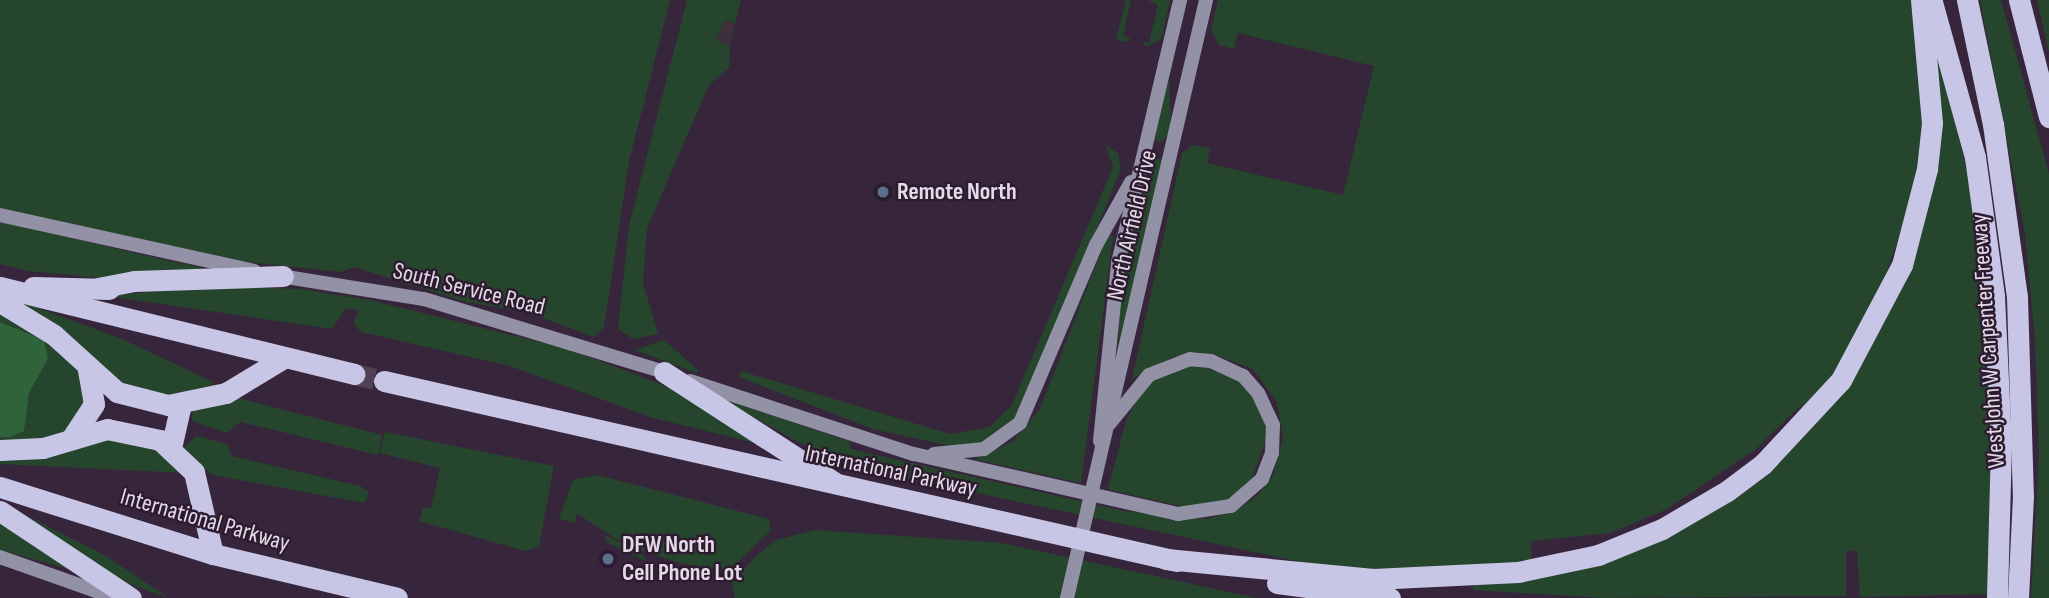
<!DOCTYPE html>
<html>
<head>
<meta charset="utf-8">
<style>
	body { margin:0 }
	#map { position:relative; width:2049px; height:598px; overflow:hidden; background:#37263b; font-family:"Sofia Sans Condensed",sans-serif }
	div>[style] { position:absolute }
	[style*='--x'] { left:calc(var(--x)*1px); top:calc(var(--y)*1px); width:calc(var(--w)*1px); rotate:calc(var(--a)*1deg) }
	.industrial>* { inset:0; background:#3d2f3c }
	.green>* { inset:0; background:#26452d }
	.forest>* { inset:0; background:#2f643b }
	.highway-tunnel>* { height:21px; margin-top:-10.5px; transform-origin:0; background:repeating-linear-gradient(90deg,#514155 0 21px,transparent 0 31px) }
	.secondary>* { height:14px; margin:-7px; padding:0 7px; transform-origin:7px; border-radius:7px; background:#9391a6 }
	.highway>* { height:21px; margin:-10.5px; padding:0 10.5px; transform-origin:10.5px; border-radius:10.5px; background:#c8c6e6 }
	.dots>* { width:19px; height:19px; translate:-50% -50%; box-sizing:border-box; border:4px solid #2d1c30; border-radius:50% }
	span { translate:-50% -50%; white-space:nowrap; text-align:center; line-height:1.15; -webkit-text-stroke:5px #2d1c30; paint-order:stroke }
	.poi-label { font-size:24px; color:#e5d9e7; font-weight:700 }
	.left { translate:0 -50%; text-align:left }
	.street-label { font-size:24px; color:#e5d9e7 }
</style>
</head>
<body>
<div id="map">
	<div class="industrial">
		<i style="clip-path:polygon(725px 20px,735px 24px,730px 46px,716px 40px)"></i>
	</div>
	<div class="green">
		<i style="clip-path:polygon(0 0,670px 0,629px 161px,604px 327px,594px 337px,527px 312px,466px 302px,354px 267px,341px 272px,227px 260px,0 208px)"></i>
		<i style="clip-path:polygon(687px 0,741px 0,735px 24px,725px 20px,716px 40px,730px 46px,729px 68px,709px 85px,647px 228px,643px 283px,658px 334px,633px 339px,618px 329px,629px 225px)"></i>
		<i style="clip-path:polygon(1126px 0,1131px 0,1123px 36px,1131px 38px,1125px 42px,1116px 40px)"></i>
		<i style="clip-path:polygon(1148px 0,1170px 0,1162px 38px,1147px 47px,1141px 41px,1149px 43px,1158px 5px)"></i>
		<i style="clip-path:polygon(1218px 0,1915px 0,1925px 118px,1915px 193px,1870px 318px,1808px 411px,1800px 406px,1756px 449px,1667px 509px,1610px 533px,1531px 541px,1532px 562px,1447px 573px,1334px 569px,836px 463px,714px 395px,850px 442px,850px 449px,1124px 511px,1205px 519px,1235px 512px,1259px 494px,1273px 475px,1283px 438px,1277px 402px,1253px 369px,1214px 354px,1175px 356px,1132px 379px,1182px 153px,1193px 145px,1210px 148px,1207px 163px,1343px 195px,1374px 66px,1238px 33px,1234px 49px,1219px 45px,1211px 31px)"></i>
		<i style="clip-path:polygon(1980px 0,2001px 0,2049px 174px,2049px 598px,2031px 598px,2039px 456px,2035px 340px,2025px 234px)"></i>
		<i style="clip-path:polygon(2037px 0,2049px 0,2049px 52px)"></i>
		<i style="clip-path:polygon(1936px 51px,1978px 209px,1991px 371px,1990px 594px,1860px 597px,1857px 550px,1846px 552px,1846px 596px,1604px 598px,1473px 590px,1473px 583px,1601px 560px,1791px 446px,1916px 245px)"></i>
		<i style="clip-path:polygon(1169px 79px,1171px 132px,1160px 143px,1153px 139px)"></i>
		<i style="clip-path:polygon(1106px 145px,1118px 153px,1121px 169px,1021px 414px,988px 441px,950px 446px,873px 429px,739px 377px,741px 371px,950px 434px,990px 427px,1012px 405px,1113px 167px)"></i>
		<i style="clip-path:polygon(1152px 155px,1164px 161px,1117px 366px,1122px 269px)"></i>
		<i style="clip-path:polygon(0 221px,143px 255px,208px 269px,111px 279px,28px 271px,0 264px)"></i>
		<i style="clip-path:polygon(1108px 234px,1113px 237px,1081px 483px,1108px 489px,1126px 421px,1142px 390px,1158px 376px,1197px 363px,1236px 375px,1257px 398px,1268px 433px,1250px 485px,1224px 503px,1185px 507px,974px 459px,1012px 442px,1040px 409px)"></i>
		<i style="clip-path:polygon(206px 286px,299px 289px,370px 300px,568px 349px,674px 389px,755px 443px,650px 417px,510px 366px,361px 332px,353px 323px,359px 311px,346px 308px,332px 329px,107px 296px)"></i>
		<i style="clip-path:polygon(19px 301px,122px 339px,213px 382px,213px 391px,178px 400px,114px 386px)"></i>
		<i style="clip-path:polygon(0 308px,78px 366px,88px 405px,58px 438px,0 443px)"></i>
		<i style="clip-path:polygon(664px 340px,698px 370px,696px 373px,635px 350px)"></i>
		<i style="clip-path:polygon(233px 397px,382px 435px,378px 455px,240px 422px,227px 433px,192px 421px,193px 410px)"></i>
		<i style="clip-path:polygon(385px 432px,554px 466px,539px 547px,525px 551px,419px 521px,423px 507px,431px 508px,440px 468px,380px 453px)"></i>
		<i style="clip-path:polygon(102px 434px,165px 449px,186px 473px,0 464px,0 453px)"></i>
		<i style="clip-path:polygon(196px 436px,227px 444px,232px 456px,360px 486px,369px 492px,365px 503px,212px 475px,184px 448px)"></i>
		<i style="clip-path:polygon(597px 475px,769px 519px,771px 530px,729px 571px,679px 563px,626px 545px,576px 513px,576px 523px,559px 519px,573px 480px)"></i>
		<i style="clip-path:polygon(22px 513px,106px 556px,169px 598px,113px 578px)"></i>
		<i style="clip-path:polygon(0 520px,70px 566px,68px 569px,0 550px)"></i>
		<i style="clip-path:polygon(815px 530px,1002px 543px,1257px 598px,735px 598px,732px 583px,757px 555px,776px 540px)"></i>
		<i style="clip-path:polygon(605px 535px,642px 554px,647px 562px,607px 542px)"></i>
	</div>
	<div class="forest">
		<i style="clip-path:polygon(0 322px,44px 340px,48px 358px,29px 393px,24px 431px,9px 437px,0 437px)"></i>
	</div>
	<div class="highway-tunnel">
		<i style="--x:354;--y:374;--w:31;--a:13"></i>
	</div>
	<div class="secondary">
		<i style="--x:0;--y:215;--w:260;--a:12.4"></i>
		<i style="--x:274;--y:275;--w:152;--a:9.1"></i>
		<i style="--x:424;--y:299;--w:258;--a:16.9"></i>
		<i style="--x:690;--y:381;--w:236;--a:18.1"></i>
		<i style="--x:914;--y:454;--w:271;--a:12.8"></i>
		<i style="--x:1178;--y:514;--w:54;--a:-8.6"></i>
		<i style="--x:1231;--y:506;--w:41;--a:-41.1"></i>
		<i style="--x:1262;--y:479;--w:28;--a:-69"></i>
		<i style="--x:1272;--y:453;--w:28;--a:-88"></i>
		<i style="--x:1273;--y:425;--w:35;--a:-115"></i>
		<i style="--x:1258;--y:393;--w:23;--a:-131"></i>
		<i style="--x:1243;--y:376;--w:35;--a:-155"></i>
		<i style="--x:1211;--y:361;--w:21;--a:-175"></i>
		<i style="--x:1190;--y:359;--w:44;--a:158.7"></i>
		<i style="--x:1149;--y:375;--w:62;--a:129.1"></i>
		<i style="--x:1100;--y:441;--w:179;--a:-84.2"></i>
		<i style="--x:1118;--y:263;--w:270;--a:-76.7"></i>
		<i style="--x:934;--y:454;--w:50;--a:-5.7"></i>
		<i style="--x:984;--y:449;--w:44;--a:-35.8"></i>
		<i style="--x:1020;--y:423;--w:194;--a:-66.9"></i>
		<i style="--x:1096;--y:245;--w:72;--a:-60.9"></i>
		<i style="--x:0;--y:557;--w:123;--a:19.5"></i>
		<i style="--x:1067;--y:598;--w:614;--a:-76.91"></i>
	</div>
	<div class="highway">
		<i style="--x:1967;--y:0;--w:127;--a:78.2"></i>
		<i style="--x:1993;--y:124;--w:175;--a:82.1"></i>
		<i style="--x:2017;--y:297;--w:199;--a:88.3"></i>
		<i style="--x:2023;--y:496;--w:102;--a:92.8"></i>
		<i style="--x:2019;--y:0;--w:121;--a:75.6"></i>
		<i style="--x:1932;--y:2;--w:161;--a:74.5"></i>
		<i style="--x:1975;--y:157;--w:140;--a:82.2"></i>
		<i style="--x:1994;--y:296;--w:147;--a:87.3"></i>
		<i style="--x:2001;--y:443;--w:155;--a:91.5"></i>
		<i style="--x:0;--y:287;--w:365;--a:13.8"></i>
		<i style="--x:33;--y:287;--w:76;--a:1.5"></i>
		<i style="--x:98;--y:288;--w:37;--a:-11"></i>
		<i style="--x:134;--y:281;--w:149;--a:-1.9"></i>
		<i style="--x:0;--y:302;--w:63;--a:31.4"></i>
		<i style="--x:54;--y:335;--w:85;--a:42.1"></i>
		<i style="--x:117;--y:392;--w:53;--a:14.3"></i>
		<i style="--x:168;--y:405;--w:59;--a:-11.7"></i>
		<i style="--x:226;--y:393;--w:66;--a:-31.3"></i>
		<i style="--x:664;--y:372;--w:202;--a:32.9"></i>
		<i style="--x:384;--y:381;--w:813;--a:12.79"></i>
		<i style="--x:71;--y:439;--w:42;--a:-56.7"></i>
		<i style="--x:94;--y:404;--w:39;--a:-100"></i>
		<i style="--x:171;--y:448;--w:45;--a:-77.2"></i>
		<i style="--x:0;--y:450;--w:43;--a:-2.7"></i>
		<i style="--x:43;--y:448;--w:67;--a:-16.5"></i>
		<i style="--x:107;--y:429;--w:54;--a:11.7"></i>
		<i style="--x:160;--y:440;--w:47;--a:43.3"></i>
		<i style="--x:194;--y:472;--w:84;--a:77"></i>
		<i style="--x:0;--y:487;--w:223;--a:17.5"></i>
		<i style="--x:213;--y:554;--w:189;--a:13.4"></i>
		<i style="--x:0;--y:511;--w:157;--a:33.6"></i>
		<i style="--x:1166;--y:559;--w:208;--a:5.5"></i>
		<i style="--x:1373;--y:579;--w:145;--a:-2.8"></i>
		<i style="--x:1518;--y:572;--w:82;--a:-12"></i>
		<i style="--x:1598;--y:555;--w:69;--a:-22.1"></i>
		<i style="--x:1662;--y:529;--w:75;--a:-30.3"></i>
		<i style="--x:1727;--y:491;--w:45;--a:-36.9"></i>
		<i style="--x:1763;--y:464;--w:115;--a:-47.1"></i>
		<i style="--x:1841;--y:380;--w:130;--a:-62.1"></i>
		<i style="--x:1902;--y:265;--w:99;--a:-75.4"></i>
		<i style="--x:1927;--y:169;--w:46;--a:-83.8"></i>
		<i style="--x:1932;--y:123;--w:123;--a:-95.1"></i>
		<i style="--x:1277;--y:583;--w:114;--a:7.6"></i>
	</div>
	<div class="dots">
		<i style="left:883px;top:192px;background:#5c6f8a"></i>
		<i style="left:608px;top:559px;background:#5c6f8a"></i>
	</div>
	<div class="poi-label">
		<span class="left" style="left:897px;top:192px">Remote North</span>
		<span class="left" style="left:622px;top:559px">DFW North<br>Cell Phone Lot</span>
	</div>
	<div class="street-label">
		<span style="left:1132px;top:225px;rotate:-77deg">North Airfield Drive</span>
		<span style="left:469px;top:289px;rotate:14deg">South Service Road</span>
		<span style="left:1988px;top:341px;rotate:-94deg">West John W Carpenter Freeway</span>
		<span style="left:891px;top:471px;rotate:12deg">International Parkway</span>
		<span style="left:205px;top:520px;rotate:16deg">International Parkway</span>
	</div>
</div>
</body>
</html>
